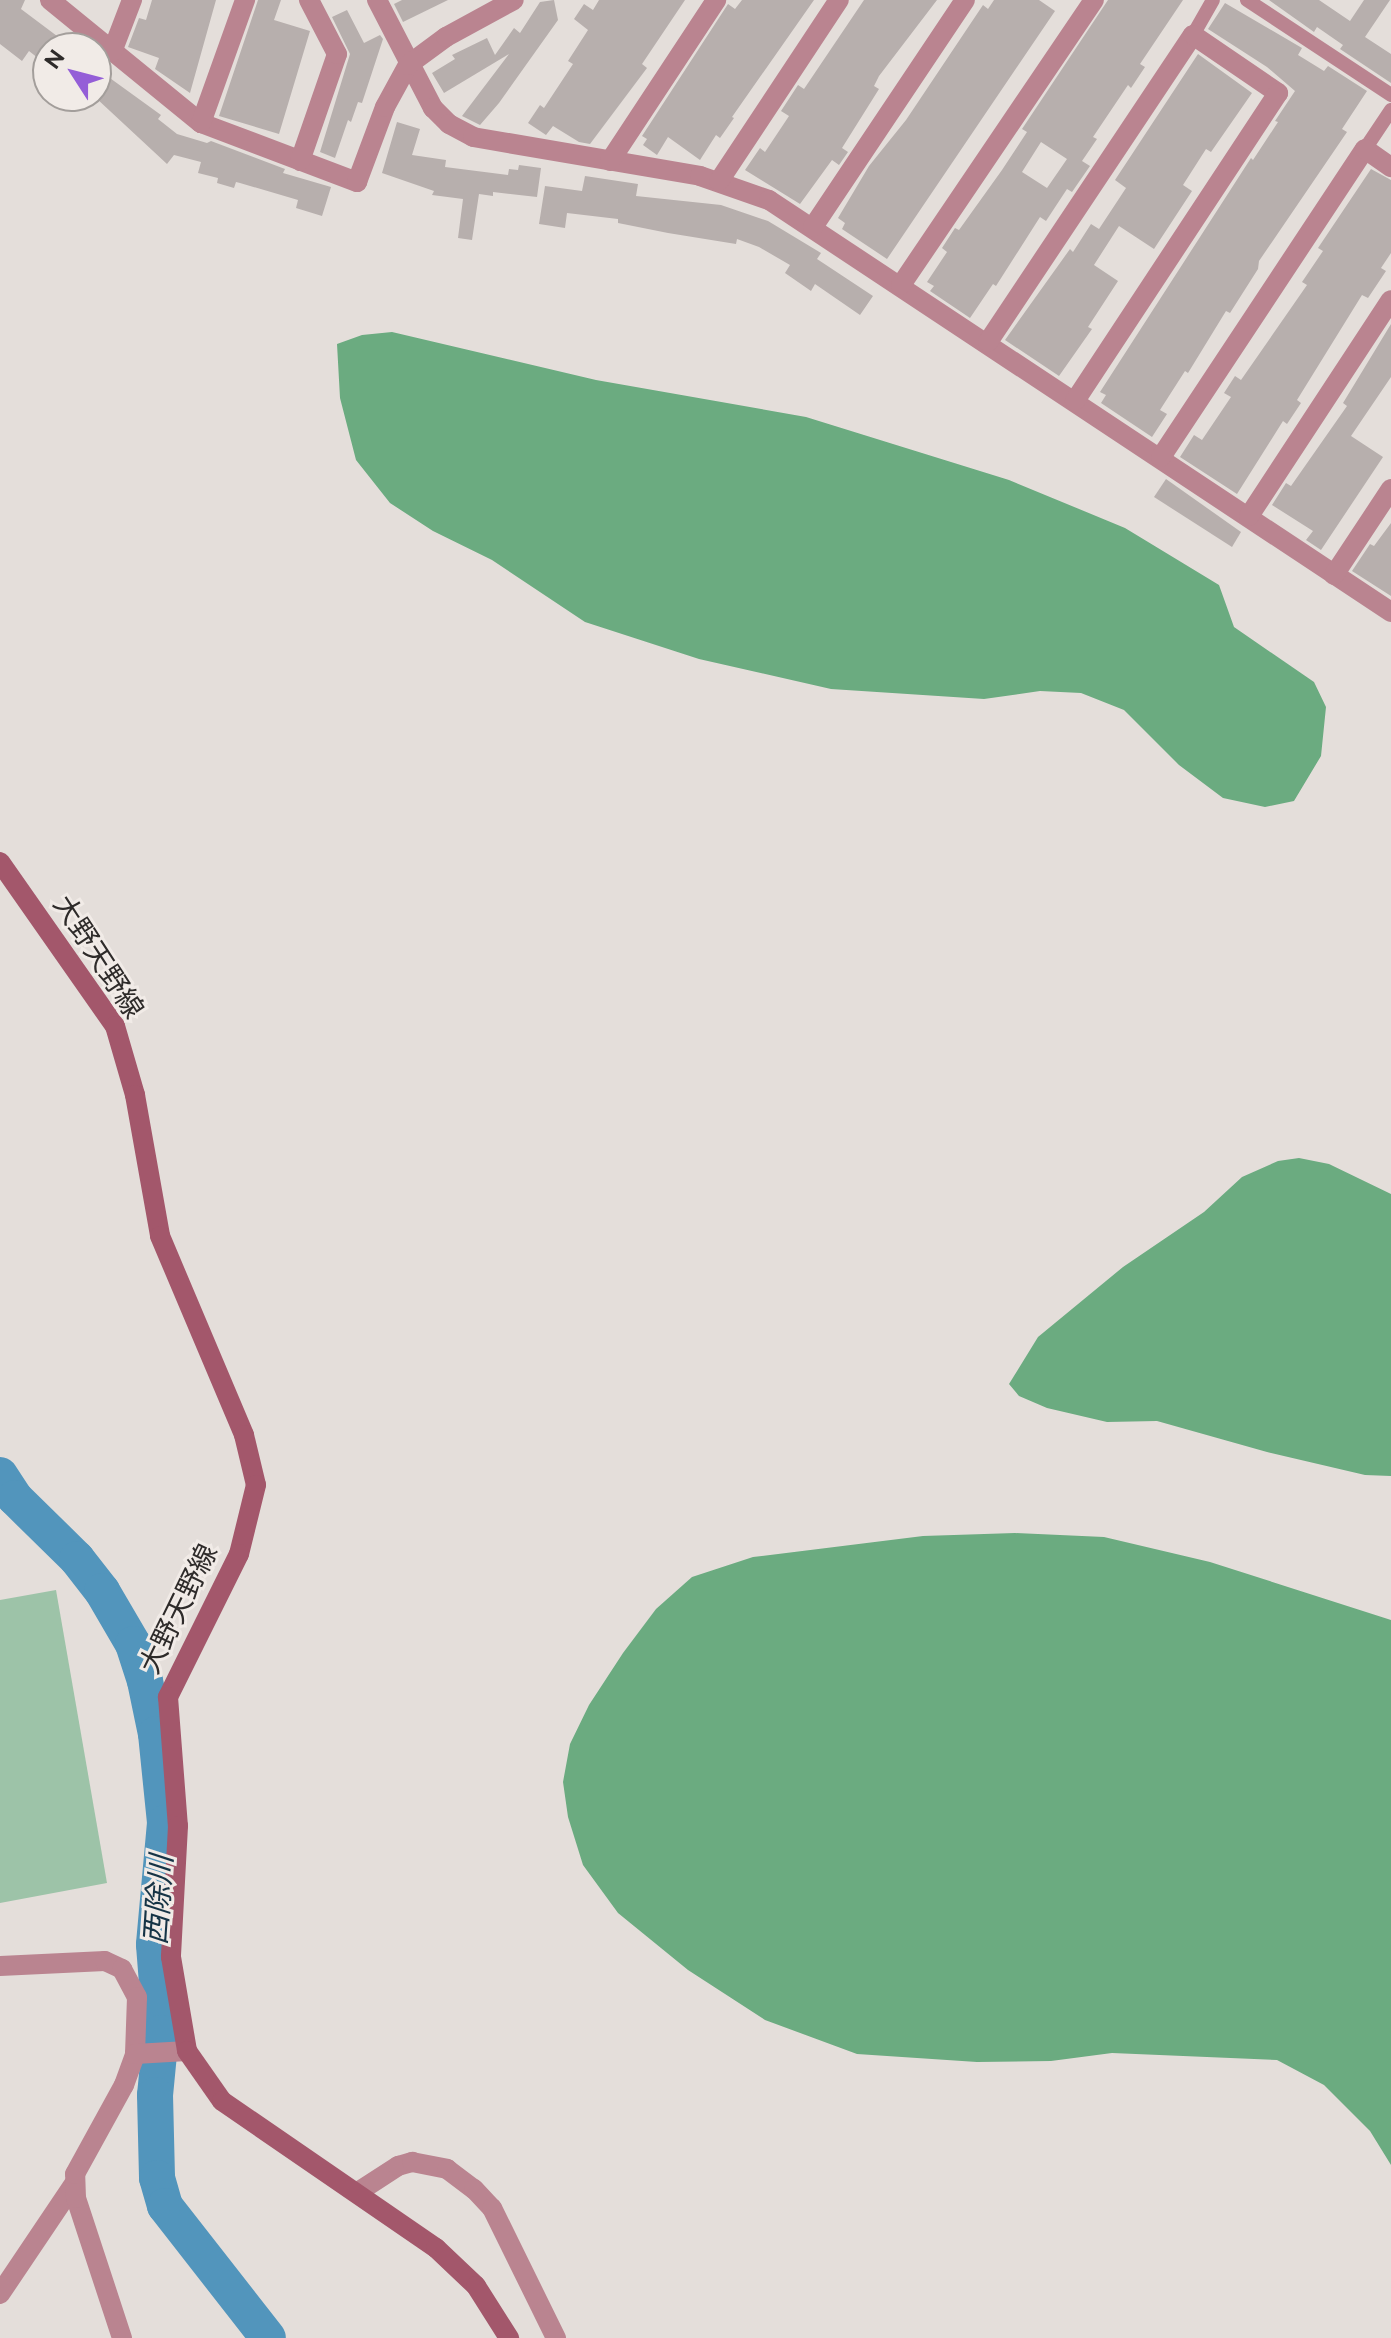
<!DOCTYPE html>
<html>
<head>
<meta charset="utf-8">
<style>
	body { margin:0 }
	#map { position:relative; width:1391px; height:2338px; overflow:hidden; background:#e4deda; font-family:Raleway,"Noto Sans JP",sans-serif }
	div>[style] { position:absolute }
	[style*='--x'] { left:calc(var(--x)*1px); top:calc(var(--y)*1px); width:calc(var(--w)*1px); rotate:calc(var(--a)*1deg) }
	.green>* { inset:0; background:#9dc3a8 }
	.forest>* { inset:0; background:#6bab80 }
	.river>* { height:36px; margin:-18px; padding:0 18px; transform-origin:18px; border-radius:18px; background:#5295bc }
	.building>* { inset:0; background:#b7afad }
	.pedestrian>* { height:14px; margin:-7px; padding:0 7px; transform-origin:7px; border-radius:7px; background:#ba8490 }
	.minor>* { height:20px; margin:-10px; padding:0 10px; transform-origin:10px; border-radius:10px; background:#ba8490 }
	.tertiary>* { height:20px; margin:-10px; padding:0 10px; transform-origin:10px; border-radius:10px; background:#ba8490 }
	.secondary>* { height:20px; margin:-10px; padding:0 10px; transform-origin:10px; border-radius:10px; background:#a3576b }
	span { translate:-50% -50%; white-space:nowrap; text-align:center; line-height:1.15; -webkit-text-stroke:6px #f1ebe7; paint-order:stroke }
	.street-label { font-size:28px; color:#2e2b2a }
	.water-label { font-size:30px; color:#163446; font-style:italic }
	.north { position:absolute; left:32px; top:32px; width:80px; height:80px; box-sizing:border-box; background:#f1ebe7; border:2px solid #a39e9b; border-radius:50%; rotate:306deg; font-size:22px; font-weight:700; line-height:32px; text-align:center; color:#2e2b2a }
	.north::after { content:''; display:block; margin:auto; width:28px; height:36px; background:#945ed7; clip-path:polygon(50% 0,100% 100%,50% 72%,0 100%) }
</style>
</head>
<body>
<div id="map">
	<div class="green">
		<i style="clip-path:polygon(56px 1590px,107px 1883px,0 1903px,0 1600px)"></i>
	</div>
	<div class="forest">
		<i style="clip-path:polygon(392px 332px,596px 380px,806px 417px,1009px 480px,1125px 528px,1219px 585px,1234px 627px,1314px 682px,1326px 707px,1321px 756px,1294px 801px,1265px 807px,1223px 798px,1179px 765px,1124px 710px,1081px 693px,1040px 691px,984px 699px,831px 689px,699px 659px,585px 622px,492px 560px,433px 531px,390px 503px,356px 460px,340px 398px,337px 344px,362px 335px)"></i>
		<i style="clip-path:polygon(1299px 1158px,1329px 1164px,1391px 1194px,1391px 1476px,1365px 1475px,1267px 1452px,1157px 1421px,1107px 1422px,1047px 1408px,1019px 1396px,1009px 1384px,1038px 1337px,1123px 1267px,1204px 1212px,1242px 1177px,1278px 1161px)"></i>
		<i style="clip-path:polygon(1015px 1533px,1104px 1537px,1210px 1562px,1391px 1620px,1391px 2165px,1370px 2131px,1324px 2085px,1277px 2060px,1112px 2053px,1051px 2061px,977px 2062px,857px 2054px,765px 2020px,688px 1970px,618px 1913px,583px 1865px,568px 1817px,563px 1782px,570px 1744px,589px 1705px,623px 1653px,656px 1609px,692px 1577px,753px 1557px,923px 1536px)"></i>
	</div>
	<div class="river">
		<i style="--x:0;--y:1475;--w:27;--a:57"></i>
		<i style="--x:15;--y:1498;--w:87;--a:44.5"></i>
		<i style="--x:77;--y:1559;--w:41;--a:52"></i>
		<i style="--x:102;--y:1591;--w:61;--a:59.7"></i>
		<i style="--x:133;--y:1644;--w:39;--a:72"></i>
		<i style="--x:145;--y:1681;--w:54;--a:78.3"></i>
		<i style="--x:156;--y:1734;--w:89;--a:84.2"></i>
		<i style="--x:165;--y:1823;--w:122;--a:95.2"></i>
		<i style="--x:154;--y:1945;--w:88;--a:85.5"></i>
		<i style="--x:161;--y:2033;--w:62;--a:95.5"></i>
		<i style="--x:155;--y:2095;--w:83;--a:88.6"></i>
		<i style="--x:157;--y:2178;--w:29;--a:74"></i>
		<i style="--x:165;--y:2206;--w:167;--a:52"></i>
	</div>
	<div class="building">
		<i style="clip-path:polygon(0 0,25px 0,21px 9px,73px 48px,48px 48px,48px 66px,29px 51px,22px 61px,0 44px)"></i>
		<i style="clip-path:polygon(152px 0,216px 0,190px 93px,155px 69px,159px 58px,128px 47px,139px 18px,146px 20px)"></i>
		<i style="clip-path:polygon(258px 0,281px 0,274px 20px,310px 31px,279px 134px,219px 116px)"></i>
		<i style="clip-path:polygon(402px 0,448px 0,403px 22px,394px 4px)"></i>
		<i style="clip-path:polygon(554px 0,558px 20px,499px 103px,480px 125px,462px 116px,509px 54px,444px 93px,432px 73px,455px 59px,452px 55px,487px 38px,495px 55px,514px 28px,520px 33px,540px 2px)"></i>
		<i style="clip-path:polygon(599px 0,685px 0,642px 64px,647px 68px,590px 144px,579px 142px,553px 126px,546px 135px,528px 123px,540px 105px,544px 108px,573px 64px,568px 61px,588px 30px,574px 19px,584px 4px,593px 10px)"></i>
		<i style="clip-path:polygon(742px 0,814px 0,732px 117px,734px 118px,720px 138px,716px 135px,700px 160px,668px 137px,657px 155px,643px 145px,647px 139px,642px 136px,728px 4px,735px 9px)"></i>
		<i style="clip-path:polygon(864px 0,937px 0,879px 76px,874px 86px,879px 89px,842px 148px,848px 152px,839px 165px,832px 160px,800px 204px,745px 170px,760px 148px,765px 152px,789px 116px,781px 111px,798px 85px,804px 89px)"></i>
		<i style="clip-path:polygon(994px 0,1039px 0,1055px 11px,887px 259px,842px 229px,845px 223px,838px 218px,869px 166px,906px 120px,983px 5px,988px 9px)"></i>
		<i style="clip-path:polygon(evenodd,1108px 0,1183px 0,1140px 64px,1145px 67px,1131px 88px,1128px 85px,1093px 137px,1097px 139px,1082px 161px,1090px 166px,1072px 192px,1067px 189px,1046px 221px,1040px 217px,996px 286px,993px 284px,970px 318px,930px 291px,934px 286px,927px 282px,947px 252px,942px 248px,955px 228px,959px 230px,1002px 170px,1027px 132px,1022px 129px,1108px 0,1041px 142px,1067px 159px,1047px 188px,1022px 172px,1041px 142px)"></i>
		<i style="clip-path:polygon(1269px 0,1319px 0,1350px 21px,1364px 0,1390px 0,1365px 37px,1391px 54px,1391px 83px,1340px 49px,1343px 45px,1317px 27px,1314px 32px)"></i>
		<i style="clip-path:polygon(1225px 3px,1302px 48px,1298px 55px,1324px 71px,1328px 66px,1367px 91px,1342px 129px,1347px 132px,1259px 261px,1258px 269px,1230px 313px,1226px 311px,1188px 373px,1185px 371px,1160px 410px,1167px 414px,1152px 437px,1101px 403px,1106px 395px,1100px 392px,1251px 158px,1253px 160px,1278px 122px,1275px 121px,1295px 91px,1267px 67px,1208px 29px)"></i>
		<i style="clip-path:polygon(347px 10px,364px 43px,380px 35px,383px 39px,362px 103px,358px 102px,351px 122px,348px 120px,335px 158px,320px 152px,350px 54px,332px 17px)"></i>
		<i style="clip-path:polygon(1198px 54px,1252px 93px,1211px 152px,1206px 149px,1183px 185px,1192px 191px,1154px 249px,1119px 226px,1094px 265px,1118px 281px,1088px 327px,1092px 329px,1059px 376px,1005px 340px,1070px 249px,1073px 252px,1091px 224px,1099px 229px,1126px 188px,1115px 180px)"></i>
		<i style="clip-path:polygon(96px 68px,161px 115px,158px 119px,177px 134px,207px 143px,211px 141px,285px 169px,283px 173px,331px 187px,322px 216px,296px 208px,298px 200px,240px 183px,236px 182px,234px 188px,217px 183px,218px 178px,198px 173px,201px 162px,174px 155px,167px 164px,96px 98px)"></i>
		<i style="clip-path:polygon(397px 122px,420px 129px,412px 155px,446px 160px,445px 167px,508px 175px,509px 169px,518px 170px,519px 165px,541px 168px,537px 197px,493px 192px,493px 196px,479px 194px,472px 240px,458px 238px,463px 199px,432px 195px,434px 191px,382px 173px)"></i>
		<i style="clip-path:polygon(1371px 169px,1391px 180px,1391px 253px,1381px 268px,1386px 271px,1368px 298px,1362px 295px,1297px 400px,1301px 403px,1287px 424px,1283px 421px,1237px 494px,1180px 457px,1194px 435px,1202px 440px,1231px 397px,1224px 393px,1235px 376px,1241px 380px,1307px 285px,1302px 282px,1323px 251px,1318px 248px)"></i>
		<i style="clip-path:polygon(585px 176px,638px 184px,636px 196px,721px 205px,768px 221px,821px 253px,817px 259px,873px 296px,860px 315px,815px 284px,811px 291px,785px 273px,790px 265px,759px 247px,737px 239px,736px 244px,668px 233px,618px 223px,618px 219px,567px 213px,565px 228px,539px 224px,545px 186px,582px 191px)"></i>
		<i style="clip-path:polygon(1391px 324px,1391px 377px,1351px 436px,1383px 457px,1321px 550px,1306px 540px,1313px 531px,1272px 505px,1286px 483px,1291px 486px,1347px 406px,1343px 403px)"></i>
		<i style="clip-path:polygon(1166px 479px,1241px 532px,1232px 547px,1154px 497px)"></i>
		<i style="clip-path:polygon(1391px 523px,1391px 596px,1352px 571px,1370px 544px,1374px 546px)"></i>
	</div>
	<div class="pedestrian">
		<i style="--x:1247;--y:0;--w:173;--a:33.4"></i>
		<i style="--x:1193;--y:35;--w:40;--a:-60.3"></i>
		<i style="--x:1365;--y:149;--w:47;--a:-56.3"></i>
	</div>
	<div class="minor">
		<i style="--x:50;--y:0;--w:195;--a:39.2"></i>
		<i style="--x:201;--y:123;--w:167;--a:20.7"></i>
		<i style="--x:377;--y:0;--w:122;--a:62.6"></i>
		<i style="--x:433;--y:108;--w:23;--a:45"></i>
		<i style="--x:449;--y:124;--w:27;--a:28"></i>
		<i style="--x:473;--y:137;--w:230;--a:9.7"></i>
		<i style="--x:700;--y:176;--w:73;--a:19.2"></i>
		<i style="--x:769;--y:200;--w:746;--a:33.52"></i>
		<i style="--x:112;--y:52;--w:56;--a:-69"></i>
		<i style="--x:201;--y:123;--w:131;--a:-70.3"></i>
		<i style="--x:300;--y:161;--w:113;--a:-70.9"></i>
		<i style="--x:337;--y:54;--w:61;--a:-117.4"></i>
		<i style="--x:610;--y:161;--w:193;--a:-56.6"></i>
		<i style="--x:719;--y:181;--w:217;--a:-56.5"></i>
		<i style="--x:813;--y:227;--w:273;--a:-56.2"></i>
		<i style="--x:901;--y:285;--w:344;--a:-55.9"></i>
		<i style="--x:988;--y:342;--w:369;--a:-56.3"></i>
		<i style="--x:1193;--y:35;--w:103;--a:34.3"></i>
		<i style="--x:1278;--y:93;--w:369;--a:123.4"></i>
		<i style="--x:1161;--y:457;--w:369;--a:-56.5"></i>
		<i style="--x:1365;--y:149;--w:32;--a:35"></i>
		<i style="--x:1249;--y:516;--w:258;--a:-56.7"></i>
		<i style="--x:1334;--y:575;--w:103;--a:-56.5"></i>
		<i style="--x:0;--y:1966;--w:105;--a:-2.7"></i>
		<i style="--x:105;--y:1961;--w:19;--a:25"></i>
		<i style="--x:122;--y:1969;--w:32;--a:62"></i>
		<i style="--x:137;--y:1997;--w:57;--a:92"></i>
		<i style="--x:0;--y:2294;--w:133;--a:-56.1"></i>
	</div>
	<div class="tertiary">
		<i style="--x:357;--y:182;--w:80;--a:-69.5"></i>
		<i style="--x:385;--y:107;--w:48;--a:-61.3"></i>
		<i style="--x:408;--y:65;--w:47;--a:-36.4"></i>
		<i style="--x:446;--y:37;--w:77;--a:-28.6"></i>
		<i style="--x:358;--y:2192;--w:48;--a:-33"></i>
		<i style="--x:398;--y:2166;--w:15;--a:-16"></i>
		<i style="--x:412;--y:2162;--w:36;--a:11"></i>
		<i style="--x:447;--y:2169;--w:34;--a:37"></i>
		<i style="--x:474;--y:2189;--w:26;--a:47"></i>
		<i style="--x:492;--y:2208;--w:145;--a:63.8"></i>
		<i style="--x:122;--y:2338;--w:147;--a:-108.2"></i>
		<i style="--x:76;--y:2198;--w:24;--a:-92"></i>
		<i style="--x:75;--y:2174;--w:102;--a:-61.2"></i>
		<i style="--x:124;--y:2085;--w:33;--a:-70"></i>
		<i style="--x:135;--y:2054;--w:52;--a:-3.3"></i>
	</div>
	<div class="secondary">
		<i style="--x:0;--y:862;--w:200;--a:55"></i>
		<i style="--x:115;--y:1026;--w:72;--a:73.8"></i>
		<i style="--x:135;--y:1095;--w:143;--a:79.9"></i>
		<i style="--x:160;--y:1236;--w:216;--a:67.1"></i>
		<i style="--x:244;--y:1435;--w:51;--a:76.5"></i>
		<i style="--x:256;--y:1485;--w:71;--a:103.8"></i>
		<i style="--x:239;--y:1554;--w:160;--a:116.4"></i>
		<i style="--x:168;--y:1697;--w:129;--a:85.6"></i>
		<i style="--x:178;--y:1826;--w:131;--a:93.1"></i>
		<i style="--x:171;--y:1957;--w:95;--a:80.3"></i>
		<i style="--x:187;--y:2051;--w:61;--a:55"></i>
		<i style="--x:222;--y:2101;--w:260;--a:34.5"></i>
		<i style="--x:436;--y:2248;--w:55;--a:43.5"></i>
		<i style="--x:476;--y:2286;--w:62;--a:57.6"></i>
	</div>
	<div class="street-label">
		<span style="left:98px;top:957px;rotate:57deg">大野天野線</span>
		<span style="left:179px;top:1609px;rotate:-64deg">大野天野線</span>
	</div>
	<div class="water-label">
		<span style="left:159px;top:1900px;rotate:-86deg">西除川</span>
	</div>
	<div class="north">N</div>
</div>
</body>
</html>
